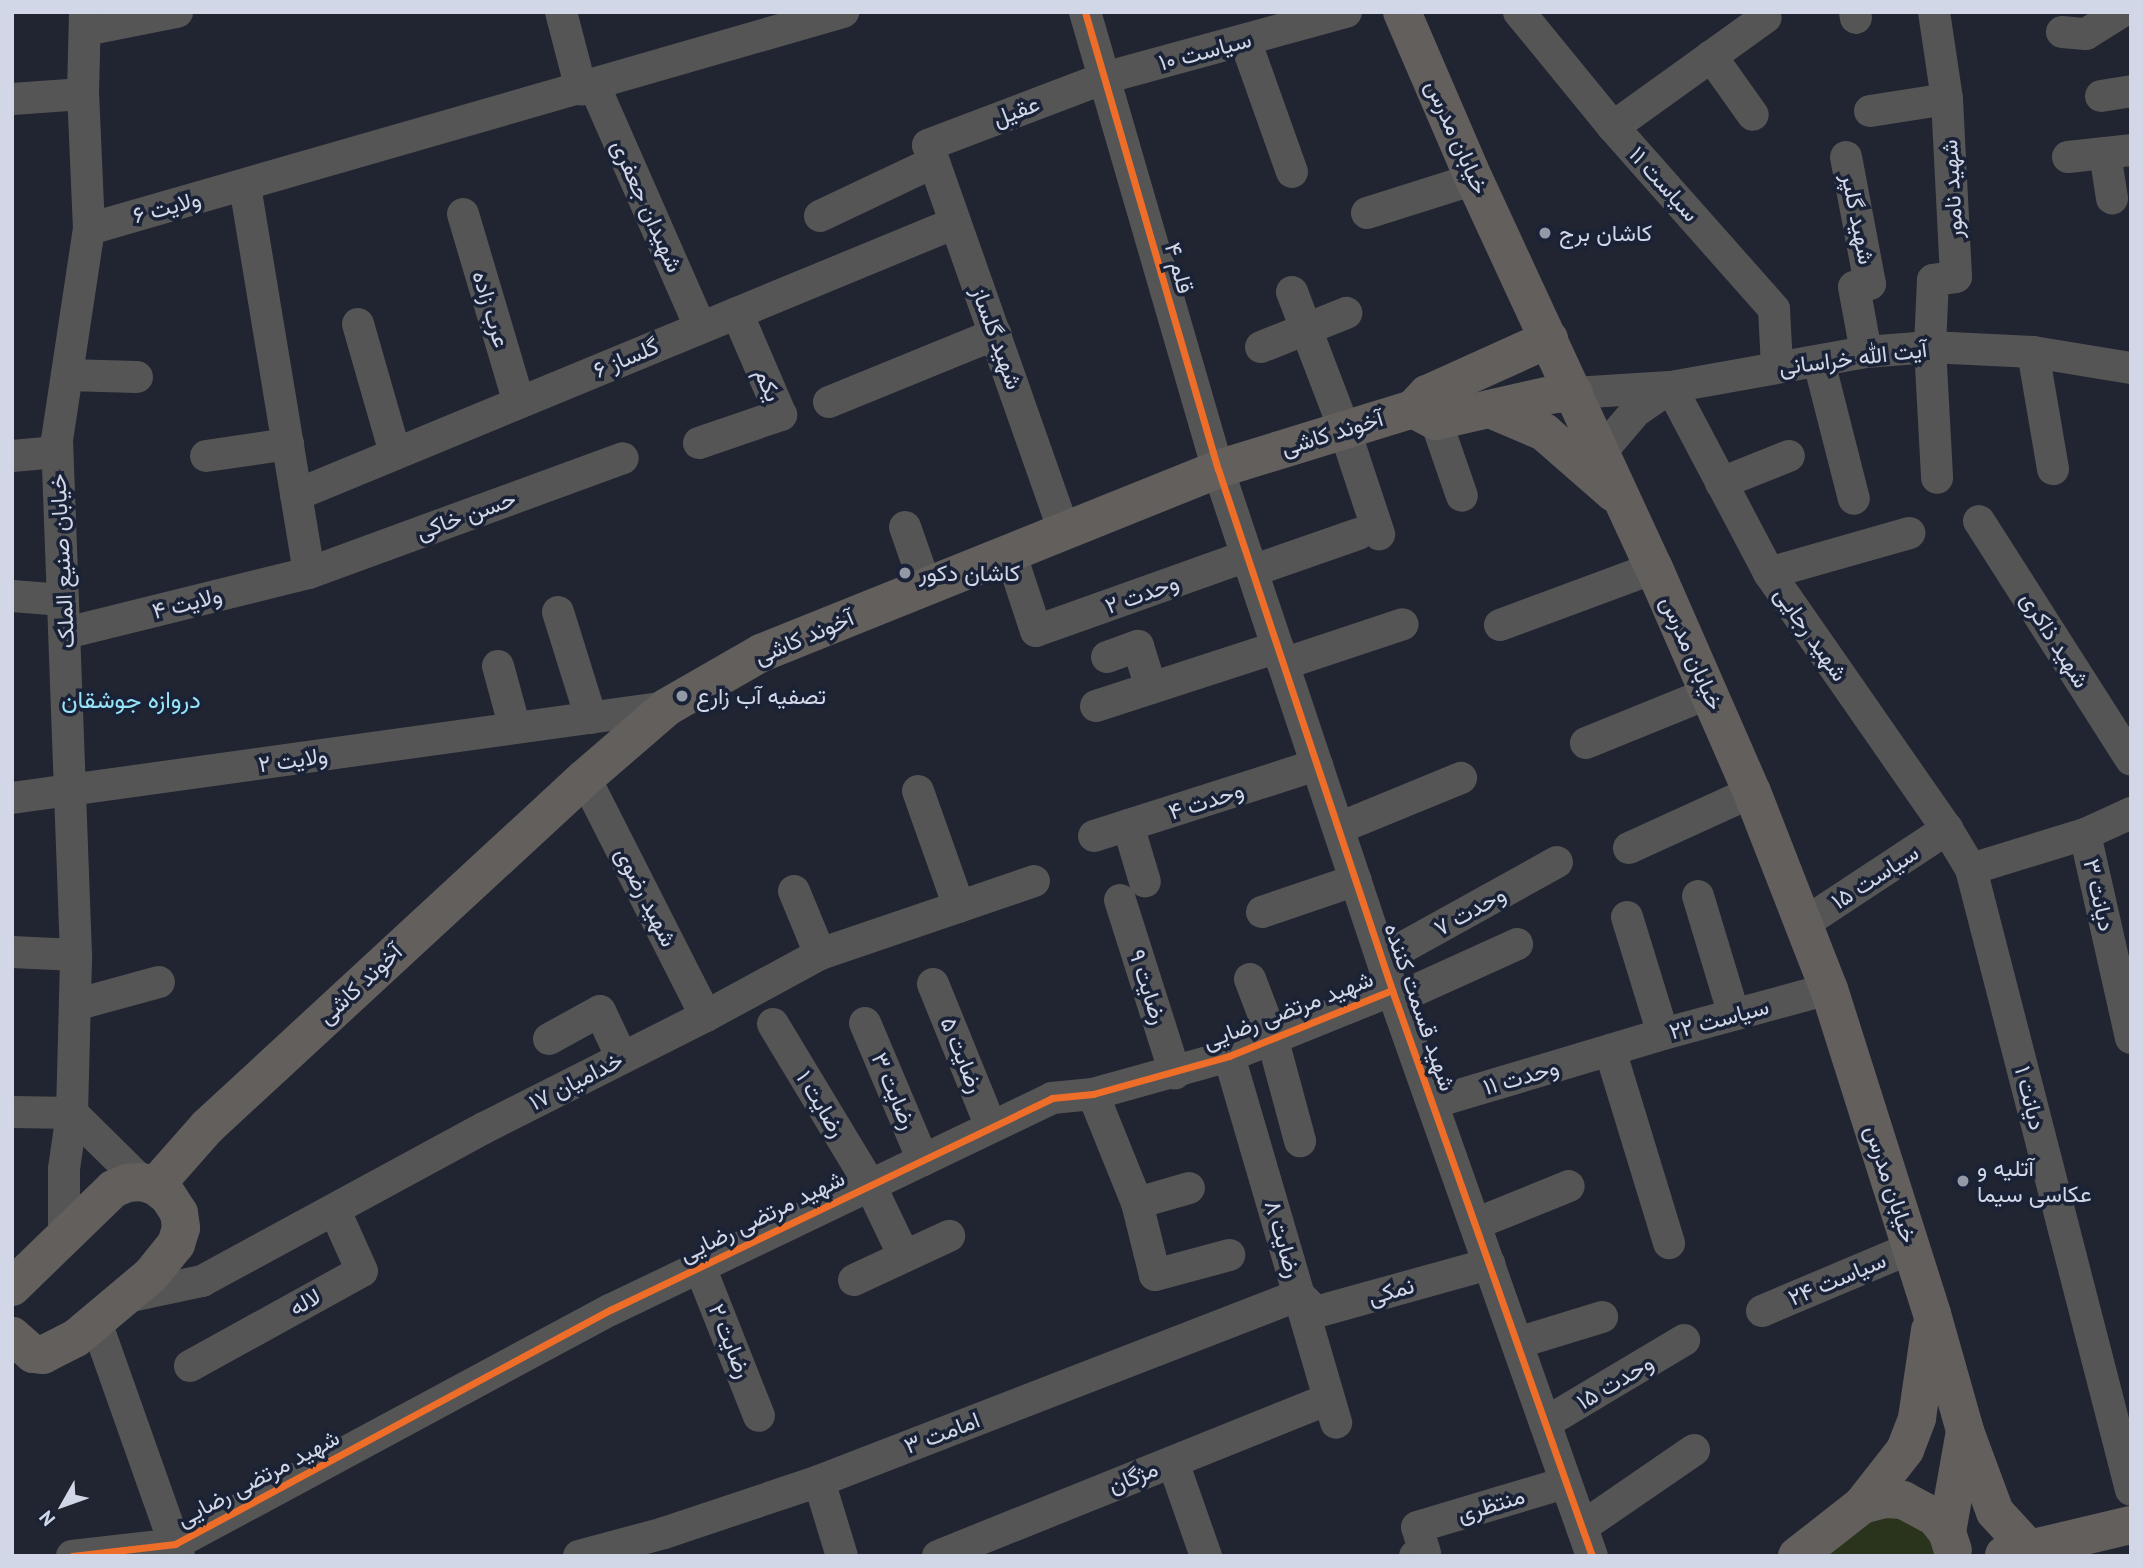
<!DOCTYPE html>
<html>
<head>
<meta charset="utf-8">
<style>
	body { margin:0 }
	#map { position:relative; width:2143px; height:1568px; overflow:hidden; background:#202531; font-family:"PT Sans",Vazirmatn,sans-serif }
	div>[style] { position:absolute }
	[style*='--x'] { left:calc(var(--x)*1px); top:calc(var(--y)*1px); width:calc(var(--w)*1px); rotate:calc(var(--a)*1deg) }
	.green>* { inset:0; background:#2a331c }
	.minor>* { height:32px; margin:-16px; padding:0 16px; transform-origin:16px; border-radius:16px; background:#565555 }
	.major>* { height:38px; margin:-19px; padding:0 19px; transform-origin:19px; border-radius:19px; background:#625f5d }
	.cycleway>* { height:7px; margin:-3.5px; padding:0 3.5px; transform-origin:3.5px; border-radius:3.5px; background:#ee6e29 }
	.dots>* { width:19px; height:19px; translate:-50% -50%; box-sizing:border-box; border:4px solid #1a2237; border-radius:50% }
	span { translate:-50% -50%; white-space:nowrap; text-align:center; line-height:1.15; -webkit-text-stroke:7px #1a2237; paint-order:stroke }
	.street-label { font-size:23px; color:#d1d7e6 }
	.poi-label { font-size:23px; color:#d1d7e6 }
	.left { translate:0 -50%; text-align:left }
	.neighbourhood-label { font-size:24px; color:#97e4f8 }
	.frame { position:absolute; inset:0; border:14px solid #d1d7e6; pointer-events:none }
	.north { position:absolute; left:28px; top:1470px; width:70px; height:70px; -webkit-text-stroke:5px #1a2237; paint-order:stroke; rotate:230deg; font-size:19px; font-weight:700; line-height:28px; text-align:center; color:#d1d7e6 }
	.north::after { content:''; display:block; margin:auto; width:24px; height:32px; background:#d1d7e6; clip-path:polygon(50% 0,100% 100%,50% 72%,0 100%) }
</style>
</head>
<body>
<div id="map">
	<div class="green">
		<i style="clip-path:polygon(1893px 1515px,1927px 1533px,1937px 1556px,1826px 1556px,1876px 1517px)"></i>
	</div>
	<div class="minor">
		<i style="--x:561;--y:12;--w:80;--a:75.4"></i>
		<i style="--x:1085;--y:12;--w:476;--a:73.8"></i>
		<i style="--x:1218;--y:469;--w:549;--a:71.53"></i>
		<i style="--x:1392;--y:990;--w:600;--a:70.54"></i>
		<i style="--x:1519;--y:12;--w:149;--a:50.7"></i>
		<i style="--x:1613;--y:127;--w:243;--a:48.5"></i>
		<i style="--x:1774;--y:309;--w:58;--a:87"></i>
		<i style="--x:1855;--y:12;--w:6;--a:81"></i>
		<i style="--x:1934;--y:12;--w:88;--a:81.5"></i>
		<i style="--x:1947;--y:99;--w:178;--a:87.1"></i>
		<i style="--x:1956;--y:277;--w:23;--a:173"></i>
		<i style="--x:1933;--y:280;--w:67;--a:92.6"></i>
		<i style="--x:1930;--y:347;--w:131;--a:86.9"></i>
		<i style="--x:85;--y:30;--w:94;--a:-11.1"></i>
		<i style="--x:2062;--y:32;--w:24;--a:5"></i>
		<i style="--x:2086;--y:34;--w:41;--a:-32.2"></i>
		<i style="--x:1245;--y:40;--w:140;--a:70.4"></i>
		<i style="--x:1711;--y:56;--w:72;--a:54.6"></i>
		<i style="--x:594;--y:85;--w:264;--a:66.3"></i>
		<i style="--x:2101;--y:96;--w:30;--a:-9"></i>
		<i style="--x:12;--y:99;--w:71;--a:-4"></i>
		<i style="--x:1870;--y:111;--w:78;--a:-8.9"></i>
		<i style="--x:1613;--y:127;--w:188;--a:-35.7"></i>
		<i style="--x:2105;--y:153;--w:46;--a:81.2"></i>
		<i style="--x:1846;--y:157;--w:129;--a:79.3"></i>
		<i style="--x:1870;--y:284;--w:16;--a:169"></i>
		<i style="--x:1854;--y:287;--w:66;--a:79.5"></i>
		<i style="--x:2068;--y:157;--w:63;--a:-6.3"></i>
		<i style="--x:245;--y:186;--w:392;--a:80.6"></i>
		<i style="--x:1367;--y:213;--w:112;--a:-17.6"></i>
		<i style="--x:463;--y:214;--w:197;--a:73.5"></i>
		<i style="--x:820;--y:216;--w:126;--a:-25.3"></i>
		<i style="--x:89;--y:229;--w:785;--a:-16.06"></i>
		<i style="--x:1292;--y:292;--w:146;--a:69.1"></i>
		<i style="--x:1344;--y:428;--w:112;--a:71.7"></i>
		<i style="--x:358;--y:324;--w:134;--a:74"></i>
		<i style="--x:1261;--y:347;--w:92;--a:-21.8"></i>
		<i style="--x:2033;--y:352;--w:119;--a:80.3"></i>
		<i style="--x:1819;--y:362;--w:141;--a:75.7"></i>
		<i style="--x:67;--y:375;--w:70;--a:1.6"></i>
		<i style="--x:1671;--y:387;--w:210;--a:62.2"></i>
		<i style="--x:1769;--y:573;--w:312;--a:55.2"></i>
		<i style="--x:1947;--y:829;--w:47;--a:59"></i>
		<i style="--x:1971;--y:869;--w:641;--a:75.55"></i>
		<i style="--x:1574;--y:393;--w:96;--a:-3.6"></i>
		<i style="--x:829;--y:402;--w:180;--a:-22.2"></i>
		<i style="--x:1436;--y:421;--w:79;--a:70.9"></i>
		<i style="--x:699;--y:443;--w:87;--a:-18.9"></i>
		<i style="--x:781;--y:415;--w:111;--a:-113.3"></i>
		<i style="--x:1601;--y:452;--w:54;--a:-49.5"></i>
		<i style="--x:1636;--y:411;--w:42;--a:-34.4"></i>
		<i style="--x:1671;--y:387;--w:198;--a:-10.2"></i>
		<i style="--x:1866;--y:352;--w:64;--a:-4.5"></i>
		<i style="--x:1930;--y:347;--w:103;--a:2.8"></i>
		<i style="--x:2033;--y:352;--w:99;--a:9.3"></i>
		<i style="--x:12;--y:456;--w:45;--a:-5.1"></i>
		<i style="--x:206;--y:456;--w:83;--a:-8.3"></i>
		<i style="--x:1721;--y:483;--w:73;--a:-21.7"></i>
		<i style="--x:296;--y:495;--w:713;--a:-22.43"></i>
		<i style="--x:1979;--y:521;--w:283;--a:57.5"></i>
		<i style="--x:905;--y:527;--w:64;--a:70.7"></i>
		<i style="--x:1064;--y:531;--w:409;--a:-109.4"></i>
		<i style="--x:928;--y:145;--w:188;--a:-20.8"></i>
		<i style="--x:1104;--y:78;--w:251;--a:-15.3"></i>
		<i style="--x:1010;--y:552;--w:83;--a:71.8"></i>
		<i style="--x:1036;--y:631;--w:224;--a:-19.6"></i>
		<i style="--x:1252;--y:571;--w:112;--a:-19.2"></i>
		<i style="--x:1769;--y:573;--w:146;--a:-15.9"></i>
		<i style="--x:12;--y:596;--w:51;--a:4.5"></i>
		<i style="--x:558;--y:612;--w:111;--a:72.7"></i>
		<i style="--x:1500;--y:625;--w:164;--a:-20.3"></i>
		<i style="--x:66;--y:633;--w:250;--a:-13.9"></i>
		<i style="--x:309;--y:573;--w:334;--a:-20.1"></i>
		<i style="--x:1107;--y:657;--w:33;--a:-20"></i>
		<i style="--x:1138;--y:646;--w:44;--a:72.8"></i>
		<i style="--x:1283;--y:664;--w:126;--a:-18.4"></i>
		<i style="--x:498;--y:666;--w:64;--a:74.7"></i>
		<i style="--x:1096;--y:706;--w:191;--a:-18"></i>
		<i style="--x:1586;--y:743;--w:133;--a:-22.1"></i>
		<i style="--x:585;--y:778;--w:267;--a:63.1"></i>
		<i style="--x:918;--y:791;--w:123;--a:70.5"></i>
		<i style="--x:12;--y:798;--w:661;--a:-7.91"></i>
		<i style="--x:1128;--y:825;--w:59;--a:73.4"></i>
		<i style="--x:1339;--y:828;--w:132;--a:-22.3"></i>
		<i style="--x:2085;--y:834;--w:209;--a:77.3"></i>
		<i style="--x:1094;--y:836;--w:234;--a:-17.7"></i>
		<i style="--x:1629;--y:848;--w:135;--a:-24.5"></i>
		<i style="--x:1971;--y:869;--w:119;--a:-17.1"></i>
		<i style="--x:2085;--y:834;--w:51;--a:-24.5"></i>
		<i style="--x:794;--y:891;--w:68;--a:67.6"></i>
		<i style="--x:1698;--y:896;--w:124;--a:73.2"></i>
		<i style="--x:1120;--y:900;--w:182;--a:72.4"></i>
		<i style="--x:1262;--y:912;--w:99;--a:-18.8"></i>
		<i style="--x:1627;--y:917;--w:122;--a:72.9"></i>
		<i style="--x:1803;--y:924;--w:173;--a:-33.4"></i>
		<i style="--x:12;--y:952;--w:64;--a:2.7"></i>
		<i style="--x:1382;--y:959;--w:200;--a:-29"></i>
		<i style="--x:1250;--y:979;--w:62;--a:69.2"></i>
		<i style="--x:1272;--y:1037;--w:108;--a:74.9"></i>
		<i style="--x:933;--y:984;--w:154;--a:67.9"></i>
		<i style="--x:1396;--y:999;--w:133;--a:-24.4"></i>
		<i style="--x:75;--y:1005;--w:87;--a:-15.3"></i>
		<i style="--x:865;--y:1023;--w:149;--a:67.1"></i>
		<i style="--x:773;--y:1024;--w:188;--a:58.9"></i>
		<i style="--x:870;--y:1185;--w:79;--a:64.4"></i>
		<i style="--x:549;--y:1039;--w:58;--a:-28.8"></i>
		<i style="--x:600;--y:1011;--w:52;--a:64.9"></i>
		<i style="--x:1610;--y:1050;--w:202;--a:73"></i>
		<i style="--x:1229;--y:1056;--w:382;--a:73.7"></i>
		<i style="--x:1093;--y:1094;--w:118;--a:68"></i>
		<i style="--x:1137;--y:1203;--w:74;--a:76"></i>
		<i style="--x:1155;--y:1275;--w:77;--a:-15.1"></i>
		<i style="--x:1432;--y:1103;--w:241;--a:-16.6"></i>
		<i style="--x:1663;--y:1034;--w:172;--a:-15.2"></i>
		<i style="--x:12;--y:1112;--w:60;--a:1"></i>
		<i style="--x:72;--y:1113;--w:98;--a:44.6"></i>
		<i style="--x:1137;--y:1203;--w:54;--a:-16.1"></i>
		<i style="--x:1475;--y:1224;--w:101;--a:-22"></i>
		<i style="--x:64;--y:1234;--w:65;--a:-90"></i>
		<i style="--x:64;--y:1169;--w:57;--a:-81.9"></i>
		<i style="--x:72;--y:1113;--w:158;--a:-88.5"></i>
		<i style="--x:76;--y:955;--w:515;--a:-92.11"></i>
		<i style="--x:57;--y:440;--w:213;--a:-81.4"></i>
		<i style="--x:89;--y:229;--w:135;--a:-92.5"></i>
		<i style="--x:83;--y:94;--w:82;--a:-88.6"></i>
		<i style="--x:700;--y:1267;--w:160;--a:68.4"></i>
		<i style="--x:854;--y:1280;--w:105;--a:-24.9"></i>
		<i style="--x:126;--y:1297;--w:78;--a:-11.9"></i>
		<i style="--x:202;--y:1281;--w:321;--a:-28.5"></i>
		<i style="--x:484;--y:1128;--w:249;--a:-26.8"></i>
		<i style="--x:706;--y:1016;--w:130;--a:-28.5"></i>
		<i style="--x:820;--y:954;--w:226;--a:-18.8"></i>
		<i style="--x:1762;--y:1311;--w:162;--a:-22.9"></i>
		<i style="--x:96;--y:1322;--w:248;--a:70.5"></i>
		<i style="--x:1517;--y:1343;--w:89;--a:-17"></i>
		<i style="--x:190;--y:1366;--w:196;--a:-28.9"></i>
		<i style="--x:362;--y:1271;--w:66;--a:-114.2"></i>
		<i style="--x:1545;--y:1423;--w:162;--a:-30.8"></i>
		<i style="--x:1173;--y:1462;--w:100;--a:70.7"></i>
		<i style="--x:819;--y:1481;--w:78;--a:73"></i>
		<i style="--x:1582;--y:1527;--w:136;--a:-34.5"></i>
		<i style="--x:72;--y:1556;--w:104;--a:-6.6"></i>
		<i style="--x:175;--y:1544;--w:494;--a:-28.3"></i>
		<i style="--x:610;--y:1310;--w:490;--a:-25.6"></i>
		<i style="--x:1052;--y:1098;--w:41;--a:-5.6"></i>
		<i style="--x:1093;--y:1094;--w:141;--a:-15.6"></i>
		<i style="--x:1229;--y:1056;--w:176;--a:-22"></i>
		<i style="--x:579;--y:1556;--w:88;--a:-15.1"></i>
		<i style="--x:664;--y:1533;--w:163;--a:-18.5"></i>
		<i style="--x:819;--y:1481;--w:515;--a:-21.18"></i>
		<i style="--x:1299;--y:1295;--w:24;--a:45"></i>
		<i style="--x:1316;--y:1312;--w:180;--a:-15.5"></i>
		<i style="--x:938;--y:1556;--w:421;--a:-21.9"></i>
		<i style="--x:1415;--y:1556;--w:10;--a:-17"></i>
		<i style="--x:1425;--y:1553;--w:27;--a:-107"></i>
		<i style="--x:1417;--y:1527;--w:154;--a:-16.6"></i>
	</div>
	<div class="major">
		<i style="--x:1402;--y:12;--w:182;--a:66.7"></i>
		<i style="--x:1474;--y:179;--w:429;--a:65.2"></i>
		<i style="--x:1654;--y:568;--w:244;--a:66.4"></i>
		<i style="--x:1752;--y:792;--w:212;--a:68.7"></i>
		<i style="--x:1829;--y:989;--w:341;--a:72.4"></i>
		<i style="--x:1932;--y:1314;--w:122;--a:74.2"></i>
		<i style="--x:1965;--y:1431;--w:103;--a:100.1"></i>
		<i style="--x:1413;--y:409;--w:26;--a:28"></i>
		<i style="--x:1436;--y:421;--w:122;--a:-12.8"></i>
		<i style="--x:1555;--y:394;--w:19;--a:-3"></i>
		<i style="--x:1490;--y:409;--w:59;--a:23.1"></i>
		<i style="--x:1544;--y:432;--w:93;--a:41.1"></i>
		<i style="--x:155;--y:1186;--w:79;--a:-48.6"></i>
		<i style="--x:207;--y:1127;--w:514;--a:-42.72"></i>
		<i style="--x:585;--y:778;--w:108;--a:-40.9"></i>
		<i style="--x:667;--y:707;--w:108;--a:-29.9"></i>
		<i style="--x:761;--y:653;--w:493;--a:-21.9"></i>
		<i style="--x:1218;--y:469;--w:204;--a:-17.1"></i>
		<i style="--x:1413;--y:409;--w:21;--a:-47"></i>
		<i style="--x:1427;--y:394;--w:134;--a:-24.3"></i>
		<i style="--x:12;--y:1287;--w:141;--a:-44.1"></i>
		<i style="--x:113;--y:1189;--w:15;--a:-23"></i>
		<i style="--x:127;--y:1183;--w:15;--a:-4"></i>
		<i style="--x:142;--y:1182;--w:14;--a:17"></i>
		<i style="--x:155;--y:1186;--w:16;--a:38"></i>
		<i style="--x:168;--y:1196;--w:20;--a:57"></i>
		<i style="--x:179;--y:1213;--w:15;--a:82"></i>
		<i style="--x:181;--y:1228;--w:17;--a:107"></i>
		<i style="--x:176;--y:1244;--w:40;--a:129"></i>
		<i style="--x:151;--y:1275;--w:98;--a:140"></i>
		<i style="--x:76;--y:1338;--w:37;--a:153"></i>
		<i style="--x:43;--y:1355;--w:10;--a:-174"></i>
		<i style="--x:33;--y:1354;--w:28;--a:-139"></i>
		<i style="--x:1965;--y:1431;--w:86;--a:69.7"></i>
		<i style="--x:1995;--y:1512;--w:50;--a:47.4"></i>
		<i style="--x:1862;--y:1505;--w:70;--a:-52"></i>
		<i style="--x:1905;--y:1450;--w:34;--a:-69"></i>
		<i style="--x:1917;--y:1418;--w:89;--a:-81.6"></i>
		<i style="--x:2004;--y:1555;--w:130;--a:-13.3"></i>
		<i style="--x:1797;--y:1556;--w:83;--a:-38.1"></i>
		<i style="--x:1862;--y:1505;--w:24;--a:-15"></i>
		<i style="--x:1885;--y:1499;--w:18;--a:3"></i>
		<i style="--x:1903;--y:1500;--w:36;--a:28"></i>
		<i style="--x:1935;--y:1517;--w:19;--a:51"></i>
		<i style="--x:1947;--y:1532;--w:19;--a:72"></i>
	</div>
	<div class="cycleway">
		<i style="--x:1085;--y:12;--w:476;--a:73.8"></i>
		<i style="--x:1218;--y:469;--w:549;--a:71.53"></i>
		<i style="--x:1392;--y:990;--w:600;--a:70.54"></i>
		<i style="--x:72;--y:1556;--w:104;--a:-6.6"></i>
		<i style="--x:175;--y:1544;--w:494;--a:-28.3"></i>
		<i style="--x:610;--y:1310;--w:490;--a:-25.6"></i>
		<i style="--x:1052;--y:1098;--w:41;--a:-5.6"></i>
		<i style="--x:1093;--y:1094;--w:141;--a:-15.6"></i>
		<i style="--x:1229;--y:1056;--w:176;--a:-22"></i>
	</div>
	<div class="dots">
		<i style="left:1545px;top:233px;background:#9399a7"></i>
		<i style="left:905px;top:573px;background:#9399a7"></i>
		<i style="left:682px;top:696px;background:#9399a7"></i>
		<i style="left:1963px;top:1181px;background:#9399a7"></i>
	</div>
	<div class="street-label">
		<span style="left:1205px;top:51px;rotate:-15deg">سیاست ۱۰</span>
		<span style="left:1016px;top:111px;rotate:-21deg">عقیل</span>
		<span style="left:1457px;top:137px;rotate:66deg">خیابان مدرس</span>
		<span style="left:1664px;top:184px;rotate:48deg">سیاست ۱۱</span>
		<span style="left:1952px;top:189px;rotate:-93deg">شهید نامور</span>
		<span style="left:647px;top:206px;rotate:66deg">شهیدان جعفری</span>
		<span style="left:167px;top:207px;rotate:-15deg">ولایت ۶</span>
		<span style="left:1858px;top:219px;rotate:79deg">شهید گلپر</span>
		<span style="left:1179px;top:268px;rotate:74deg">قلم ۴</span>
		<span style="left:491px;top:309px;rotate:73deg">عرب زاده</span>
		<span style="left:997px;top:338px;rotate:70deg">شهید گلساز</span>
		<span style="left:626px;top:358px;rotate:-23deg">گلساز ۶</span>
		<span style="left:1853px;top:358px;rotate:-7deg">آیت الله خراسانی</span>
		<span style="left:768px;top:385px;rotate:67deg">یکم</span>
		<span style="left:1332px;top:433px;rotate:-17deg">آخوند کاشی</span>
		<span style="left:466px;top:515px;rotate:-20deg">حسن خاکی</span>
		<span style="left:62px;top:561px;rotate:-93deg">خیابان صنیع الملک</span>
		<span style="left:1142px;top:594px;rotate:-20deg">وحدت ۲</span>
		<span style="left:187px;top:603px;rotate:-14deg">ولایت ۴</span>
		<span style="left:1811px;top:634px;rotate:55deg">شهید رجایی</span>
		<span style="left:804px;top:637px;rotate:-23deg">آخوند کاشی</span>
		<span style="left:2055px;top:640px;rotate:58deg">شهید ذاکری</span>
		<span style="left:1692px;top:653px;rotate:66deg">خیابان مدرس</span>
		<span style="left:293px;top:760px;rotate:-8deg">ولایت ۲</span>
		<span style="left:1206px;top:801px;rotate:-18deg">وحدت ۴</span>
		<span style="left:1875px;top:877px;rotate:-33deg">سیاست ۱۵</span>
		<span style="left:2099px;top:895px;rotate:77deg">دیانت ۳</span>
		<span style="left:646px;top:897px;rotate:63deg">شهید رضوی</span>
		<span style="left:1470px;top:911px;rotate:-29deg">وحدت ۷</span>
		<span style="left:360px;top:984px;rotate:-43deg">آخوند کاشی</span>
		<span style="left:1148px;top:987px;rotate:72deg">رضایت ۹</span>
		<span style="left:1420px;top:1007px;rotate:71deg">شهید قسمت کننده</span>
		<span style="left:1288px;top:1010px;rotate:-21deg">شهید مرتضی رضایی</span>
		<span style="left:1719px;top:1019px;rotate:-15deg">سیاست ۲۲</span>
		<span style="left:962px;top:1055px;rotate:68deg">رضایت ۵</span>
		<span style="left:1521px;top:1077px;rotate:-16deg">وحدت ۱۱</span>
		<span style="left:576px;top:1081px;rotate:-27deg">خدامیان ۱۷</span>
		<span style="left:894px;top:1091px;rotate:67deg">رضایت ۳</span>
		<span style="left:2030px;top:1098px;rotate:76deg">دیانت ۱</span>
		<span style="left:821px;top:1104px;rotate:59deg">رضایت ۱</span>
		<span style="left:1891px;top:1184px;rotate:72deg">خیابان مدرس</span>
		<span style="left:762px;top:1216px;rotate:-26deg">شهید مرتضی رضایی</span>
		<span style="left:1283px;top:1239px;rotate:74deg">رضایت ۸</span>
		<span style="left:1837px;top:1279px;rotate:-23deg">سیاست ۲۴</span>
		<span style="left:1391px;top:1291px;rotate:-16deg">نمکی</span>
		<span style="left:305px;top:1302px;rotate:-29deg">لاله</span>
		<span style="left:730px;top:1341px;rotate:68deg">رضایت ۲</span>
		<span style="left:1615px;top:1382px;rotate:-31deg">وحدت ۱۵</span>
		<span style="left:942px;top:1433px;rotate:-21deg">امامت ۳</span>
		<span style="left:1133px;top:1477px;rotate:-22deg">مژگان</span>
		<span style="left:258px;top:1478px;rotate:-28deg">شهید مرتضی رضایی</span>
		<span style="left:1491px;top:1505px;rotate:-17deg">منتظری</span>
	</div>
	<div class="poi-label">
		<span class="left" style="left:1559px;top:233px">کاشان برج</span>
		<span class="left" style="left:919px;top:573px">کاشان دکور</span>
		<span class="left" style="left:696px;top:696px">تصفیه آب زارع</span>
		<span class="left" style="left:1977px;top:1181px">آتلیه و<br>عکاسی سیما</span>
	</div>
	<div class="neighbourhood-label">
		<span style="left:131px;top:700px">دروازه جوشقان</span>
	</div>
	<div class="frame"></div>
	<div class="north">N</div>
</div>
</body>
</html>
